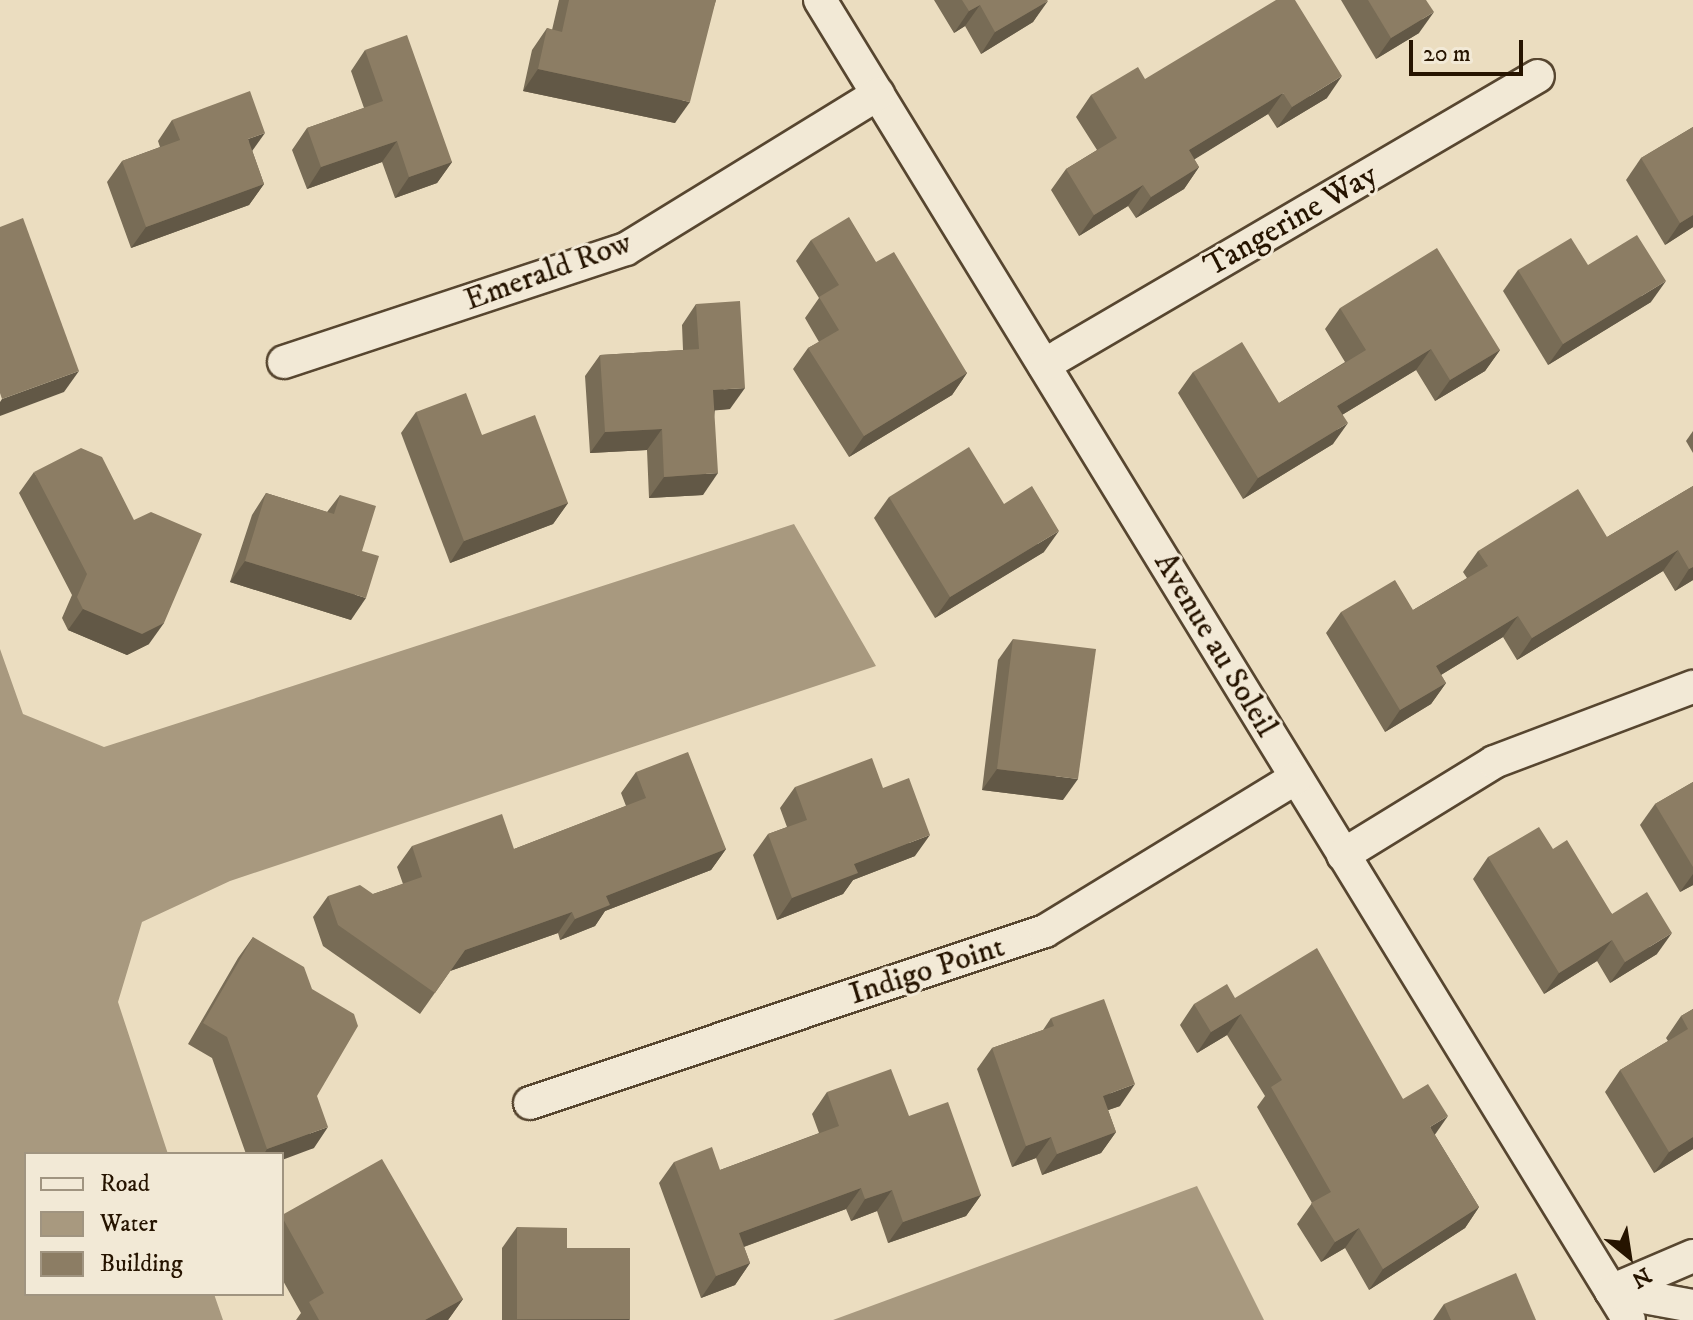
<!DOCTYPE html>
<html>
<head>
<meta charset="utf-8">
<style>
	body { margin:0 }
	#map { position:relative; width:1693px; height:1320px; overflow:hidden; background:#ebddc0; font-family:"IM FELL DW Pica",serif }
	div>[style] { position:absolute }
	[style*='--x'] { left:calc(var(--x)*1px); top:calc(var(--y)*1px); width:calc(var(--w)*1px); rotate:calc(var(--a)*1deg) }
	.water>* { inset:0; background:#a8997f }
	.roads { filter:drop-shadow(2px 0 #574630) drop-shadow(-2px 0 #574630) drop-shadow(0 2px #574630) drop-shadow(0 -2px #574630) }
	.minor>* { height:32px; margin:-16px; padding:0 16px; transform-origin:16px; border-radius:16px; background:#f2e9d6 }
	.wall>* { inset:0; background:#786c56 }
	.shaded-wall>* { inset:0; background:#625846 }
	.building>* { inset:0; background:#8c7d64 }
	span { translate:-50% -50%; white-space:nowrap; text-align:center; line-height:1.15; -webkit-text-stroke:6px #f2e9d6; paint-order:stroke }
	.street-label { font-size:32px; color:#261400 }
	.legend { position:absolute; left:24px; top:1152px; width:260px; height:144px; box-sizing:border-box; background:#f2e9d6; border:2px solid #a09480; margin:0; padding:10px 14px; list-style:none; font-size:24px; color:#261400 }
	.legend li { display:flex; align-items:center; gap:16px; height:40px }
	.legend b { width:40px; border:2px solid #a09480 }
	.north { position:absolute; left:1589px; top:1216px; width:80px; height:80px; -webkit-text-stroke:6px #f2e9d6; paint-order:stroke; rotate:150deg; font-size:22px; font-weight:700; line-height:32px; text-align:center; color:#261400 }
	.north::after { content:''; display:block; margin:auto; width:28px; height:36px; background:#261400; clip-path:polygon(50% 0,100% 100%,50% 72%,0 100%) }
	.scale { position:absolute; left:1409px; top:40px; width:114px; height:36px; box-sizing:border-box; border:4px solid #261400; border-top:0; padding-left:10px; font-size:24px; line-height:28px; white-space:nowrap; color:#261400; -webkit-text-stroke:6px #f2e9d6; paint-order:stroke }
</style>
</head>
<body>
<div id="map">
	<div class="water">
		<i style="clip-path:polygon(794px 524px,876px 666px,230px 881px,142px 922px,118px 1002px,168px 1154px,26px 1154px,26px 1294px,214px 1294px,223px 1320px,0 1320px,0 649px,23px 714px,104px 747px)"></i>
		<i style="clip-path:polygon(1197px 1186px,1264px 1320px,833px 1320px)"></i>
	</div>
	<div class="roads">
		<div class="minor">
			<i style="--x:820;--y:0;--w:1548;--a:58.5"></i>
			<i style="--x:284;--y:362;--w:360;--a:-18.3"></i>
			<i style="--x:626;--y:249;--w:296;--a:-31.6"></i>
			<i style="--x:1044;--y:365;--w:572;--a:-30.33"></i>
			<i style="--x:1343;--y:855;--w:177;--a:-31.6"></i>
			<i style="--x:1494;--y:762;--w:213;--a:-20.7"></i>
			<i style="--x:530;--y:1103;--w:543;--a:-18.47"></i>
			<i style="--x:1045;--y:931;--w:294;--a:-31.4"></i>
			<i style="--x:1611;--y:1291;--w:89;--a:-23.1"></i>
			<i style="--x:1611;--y:1291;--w:83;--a:10.4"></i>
		</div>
	</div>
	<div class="wall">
		<i style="clip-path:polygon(559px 0,716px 0,675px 123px,523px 91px,532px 50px,547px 28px,552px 30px)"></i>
		<i style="clip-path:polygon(934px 0,1047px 0,1033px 22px,981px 54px,965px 26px,954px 33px)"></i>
		<i style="clip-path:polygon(1341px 0,1426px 0,1419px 33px,1376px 59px)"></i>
		<i style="clip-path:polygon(365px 50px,452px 162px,437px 183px,395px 198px,382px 162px,307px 189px,292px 150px,307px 128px,364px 108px,351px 71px)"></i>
		<i style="clip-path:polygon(1145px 79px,1327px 98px,1277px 128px,1268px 114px,1194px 159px,1199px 167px,1184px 189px,1136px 218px,1128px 206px,1079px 236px,1051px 190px,1066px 169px,1097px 150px,1076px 117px,1091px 95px)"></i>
		<i style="clip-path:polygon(172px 120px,252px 150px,264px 184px,249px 205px,131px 248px,107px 182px,122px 161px,160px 147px,158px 141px)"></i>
		<i style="clip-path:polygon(1693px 127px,1693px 227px,1665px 245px,1626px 180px,1641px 158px)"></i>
		<i style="clip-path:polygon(811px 240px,876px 262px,967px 373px,952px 395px,849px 457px,793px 369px,808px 348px,819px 342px,805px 318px,819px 298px,796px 261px)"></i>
		<i style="clip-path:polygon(1588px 265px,1651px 302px,1548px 365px,1503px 291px,1518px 270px)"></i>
		<i style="clip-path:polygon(696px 304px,730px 409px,715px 410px,703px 495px,649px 498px,647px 450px,590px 453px,585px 376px,600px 355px,683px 350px,682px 325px)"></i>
		<i style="clip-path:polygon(1340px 308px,1500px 350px,1485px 371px,1435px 401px,1416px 370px,1342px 415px,1333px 444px,1243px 499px,1178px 393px,1193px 372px,1279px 403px,1345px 362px,1325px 329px)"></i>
		<i style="clip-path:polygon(416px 412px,482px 435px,568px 503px,553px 524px,450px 563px,401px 433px)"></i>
		<i style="clip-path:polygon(1693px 431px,1693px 453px,1686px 441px)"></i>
		<i style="clip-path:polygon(34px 472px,149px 644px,127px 655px,68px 630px,62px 618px,72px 595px,19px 493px)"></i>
		<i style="clip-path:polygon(1693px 486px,1693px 580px,1675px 591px,1663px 571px,1517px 660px,1503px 637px,1441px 675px,1446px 683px,1431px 704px,1385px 732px,1326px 633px,1341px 612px,1413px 610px,1467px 578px,1463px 572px,1478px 551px,1607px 537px)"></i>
		<i style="clip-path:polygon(266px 493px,327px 512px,340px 495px,362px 551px,351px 620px,230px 582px,252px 515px)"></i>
		<i style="clip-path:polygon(889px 497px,1004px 504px,1044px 552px,935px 618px,874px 518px)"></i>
		<i style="clip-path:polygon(1013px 639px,1063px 800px,982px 790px,998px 660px)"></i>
		<i style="clip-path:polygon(636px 772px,726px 849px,711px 870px,605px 911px,595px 926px,560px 940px,558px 933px,450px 971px,420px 1014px,323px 946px,313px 917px,328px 896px,373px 894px,403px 884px,397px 867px,412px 846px,514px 849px,626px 806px,621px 793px)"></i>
		<i style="clip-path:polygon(1693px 782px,1693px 885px,1680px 892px,1640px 825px,1655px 804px)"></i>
		<i style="clip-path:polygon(795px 787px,883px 788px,915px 856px,853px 880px,843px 894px,777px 920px,753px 855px,768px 834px,787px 827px,780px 808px)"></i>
		<i style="clip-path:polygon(1553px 849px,1612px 914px,1657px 954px,1610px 983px,1597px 961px,1544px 994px,1473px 879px,1488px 857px)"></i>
		<i style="clip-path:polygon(253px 937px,314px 1148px,282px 1154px,246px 1154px,212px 1058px,188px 1044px,238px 958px)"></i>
		<i style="clip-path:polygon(1235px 998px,1403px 1099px,1435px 1135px,1479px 1207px,1465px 1228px,1369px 1290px,1345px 1248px,1321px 1262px,1297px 1224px,1312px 1203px,1257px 1107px,1265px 1096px,1227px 1035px,1197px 1053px,1180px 1025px,1194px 1004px)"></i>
		<i style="clip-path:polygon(1693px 1009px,1693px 1149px,1654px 1173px,1605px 1092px,1620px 1070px,1668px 1041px,1666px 1038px,1681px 1016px)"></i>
		<i style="clip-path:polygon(1051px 1018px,1120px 1106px,1108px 1110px,1116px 1132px,1101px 1153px,1042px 1175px,1036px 1158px,1012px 1167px,977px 1069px,992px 1048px,1043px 1030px)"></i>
		<i style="clip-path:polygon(827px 1092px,909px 1116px,981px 1195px,966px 1216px,888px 1243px,877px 1211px,851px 1221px,846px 1209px,744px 1247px,750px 1263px,735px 1285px,701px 1298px,659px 1183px,674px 1162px,720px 1170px,819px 1133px,812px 1114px)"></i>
		<i style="clip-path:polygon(282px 1215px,463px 1299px,448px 1320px,296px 1320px,301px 1313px,282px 1279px)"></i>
		<i style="clip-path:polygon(517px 1227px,567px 1248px,630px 1319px,629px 1320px,502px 1320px,502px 1248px)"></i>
		<i style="clip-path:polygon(1444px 1304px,1536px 1320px,1433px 1320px)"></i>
	</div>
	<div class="shaded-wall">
		<i style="clip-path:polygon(1048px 1px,1033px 22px,981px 54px,995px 32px)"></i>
		<i style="clip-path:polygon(980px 5px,965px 26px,954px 33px,969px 11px)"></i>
		<i style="clip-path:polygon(1434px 12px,1419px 33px,1376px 59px,1391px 38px)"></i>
		<i style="clip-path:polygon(538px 69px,690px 102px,675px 123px,523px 91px)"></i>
		<i style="clip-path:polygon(1342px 76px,1327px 98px,1277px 128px,1292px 107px)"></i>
		<i style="clip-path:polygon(1283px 93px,1268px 114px,1174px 172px,1189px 150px)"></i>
		<i style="clip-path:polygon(265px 133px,250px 154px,248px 139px)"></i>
		<i style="clip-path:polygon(397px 141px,382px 162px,307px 189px,321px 167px)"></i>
		<i style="clip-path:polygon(452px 162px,437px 183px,395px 198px,409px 177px)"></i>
		<i style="clip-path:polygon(1199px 167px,1184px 189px,1136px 218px,1151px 197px)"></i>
		<i style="clip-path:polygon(264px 184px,249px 205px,131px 248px,146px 227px)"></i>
		<i style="clip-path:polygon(1143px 185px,1128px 206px,1079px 236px,1094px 215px)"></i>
		<i style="clip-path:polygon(1693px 215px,1693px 227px,1665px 245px,1680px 223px)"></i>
		<i style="clip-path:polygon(1666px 281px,1651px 302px,1548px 365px,1563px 344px)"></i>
		<i style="clip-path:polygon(1431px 349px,1416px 370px,1322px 427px,1337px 406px)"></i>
		<i style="clip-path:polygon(1500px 350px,1485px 371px,1435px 401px,1450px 380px)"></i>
		<i style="clip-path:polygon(79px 371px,64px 392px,0 416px,0 402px,2px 399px)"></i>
		<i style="clip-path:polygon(967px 373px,952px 395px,849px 457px,864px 436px)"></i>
		<i style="clip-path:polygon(745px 388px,730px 409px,699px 412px,713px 390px)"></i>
		<i style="clip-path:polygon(1348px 423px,1333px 444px,1243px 499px,1258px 478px)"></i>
		<i style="clip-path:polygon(662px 429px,647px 450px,590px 453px,605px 432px)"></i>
		<i style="clip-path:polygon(718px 473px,703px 495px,649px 498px,664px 477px)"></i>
		<i style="clip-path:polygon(568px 503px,553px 524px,450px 563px,464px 541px)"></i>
		<i style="clip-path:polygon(1059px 531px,1044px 552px,935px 618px,950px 597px)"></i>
		<i style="clip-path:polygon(1678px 550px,1663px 571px,1517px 660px,1532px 638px)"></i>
		<i style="clip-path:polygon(245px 561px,366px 598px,351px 620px,230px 582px)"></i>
		<i style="clip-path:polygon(1693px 567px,1693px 580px,1675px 591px,1689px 569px)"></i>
		<i style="clip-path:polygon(83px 609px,164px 623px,149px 644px,127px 655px,68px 630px)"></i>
		<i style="clip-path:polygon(1518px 616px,1503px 637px,1421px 687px,1436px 666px)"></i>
		<i style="clip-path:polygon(1446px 683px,1431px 704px,1385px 732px,1400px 710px)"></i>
		<i style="clip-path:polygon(997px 769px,1078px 779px,1063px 800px,982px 790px)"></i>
		<i style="clip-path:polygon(930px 835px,915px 856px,853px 880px,843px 894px,777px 920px,792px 898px,854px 864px)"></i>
		<i style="clip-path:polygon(726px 849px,711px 870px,605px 911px,595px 926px,560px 940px,575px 919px,606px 896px)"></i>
		<i style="clip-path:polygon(1693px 874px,1693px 885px,1680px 892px)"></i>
		<i style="clip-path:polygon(572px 912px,558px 933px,450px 971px,420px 1014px,465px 950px)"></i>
		<i style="clip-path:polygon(1672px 933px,1657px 954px,1610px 983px,1625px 962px)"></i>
		<i style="clip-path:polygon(1612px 940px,1597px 961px,1544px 994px,1559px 973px)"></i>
		<i style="clip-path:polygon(1241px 1014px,1227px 1035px,1197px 1053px,1211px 1032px)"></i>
		<i style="clip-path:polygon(1135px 1084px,1120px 1106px,1088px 1117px,1103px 1096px)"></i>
		<i style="clip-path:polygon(1448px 1116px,1434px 1136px,1430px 1127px)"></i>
		<i style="clip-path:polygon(328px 1127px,314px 1148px,282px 1160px,282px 1154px,264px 1154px,267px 1149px)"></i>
		<i style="clip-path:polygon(1116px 1132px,1101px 1153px,1042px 1175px,1057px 1154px)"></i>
		<i style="clip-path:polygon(1051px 1137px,1036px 1158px,1012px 1167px,1026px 1146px)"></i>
		<i style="clip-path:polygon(1693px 1137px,1693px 1149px,1654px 1173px,1669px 1152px)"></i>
		<i style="clip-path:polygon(861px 1188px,846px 1209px,724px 1254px,739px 1233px)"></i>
		<i style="clip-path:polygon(892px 1190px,877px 1211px,851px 1221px,865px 1199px)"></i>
		<i style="clip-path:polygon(981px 1195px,966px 1216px,888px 1243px,903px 1222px)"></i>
		<i style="clip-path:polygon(1479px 1207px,1465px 1228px,1369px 1290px,1383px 1269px)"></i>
		<i style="clip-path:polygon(1359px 1228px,1345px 1248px,1321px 1262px,1335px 1242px)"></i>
		<i style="clip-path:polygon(750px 1263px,735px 1285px,701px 1298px,716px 1276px)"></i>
		<i style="clip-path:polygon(463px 1299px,448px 1320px,425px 1320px)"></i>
		<i style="clip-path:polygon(517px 1319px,630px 1319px,629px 1320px)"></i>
	</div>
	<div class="building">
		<i style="clip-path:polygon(569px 0,716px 0,690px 102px,538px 69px,547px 28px,562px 32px)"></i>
		<i style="clip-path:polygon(962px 0,1047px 0,1048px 1px,995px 32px,980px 5px,969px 11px)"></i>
		<i style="clip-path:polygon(1276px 0,1295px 0,1342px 76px,1292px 107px,1283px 93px,1189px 150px,1199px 167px,1151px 197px,1143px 185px,1094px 215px,1066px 169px,1117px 138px,1091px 95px,1138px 67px,1145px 79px)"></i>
		<i style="clip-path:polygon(1368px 0,1426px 0,1434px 12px,1391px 38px)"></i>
		<i style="clip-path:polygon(407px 35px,452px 162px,409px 177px,397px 141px,321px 167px,307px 128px,383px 101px,365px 50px)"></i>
		<i style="clip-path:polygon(250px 91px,265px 133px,248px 139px,264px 184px,146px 227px,122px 161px,180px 140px,172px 120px)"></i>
		<i style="clip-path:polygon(1693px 127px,1693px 215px,1680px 223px,1641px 158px)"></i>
		<i style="clip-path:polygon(849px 217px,876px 262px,894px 252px,967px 373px,864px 436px,808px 348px,839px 330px,819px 297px,839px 285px,811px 240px)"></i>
		<i style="clip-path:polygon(23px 218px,79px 371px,2px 399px,0 393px,0 227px)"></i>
		<i style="clip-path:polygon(1637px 235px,1666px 281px,1563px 344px,1518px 270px,1571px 238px,1588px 265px)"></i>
		<i style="clip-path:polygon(1437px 248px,1500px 350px,1450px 380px,1431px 349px,1337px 406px,1348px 423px,1258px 478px,1193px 372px,1242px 342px,1279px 403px,1366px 350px,1340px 308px)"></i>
		<i style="clip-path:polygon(740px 301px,745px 388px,713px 390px,718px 473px,664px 477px,662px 429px,605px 432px,600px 355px,699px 349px,696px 304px)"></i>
		<i style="clip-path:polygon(466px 393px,482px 435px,535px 415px,568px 503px,464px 541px,416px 412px)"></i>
		<i style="clip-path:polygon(969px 447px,1004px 504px,1032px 486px,1059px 531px,950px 597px,889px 497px)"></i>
		<i style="clip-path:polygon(81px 448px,102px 457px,134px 520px,151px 512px,202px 534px,164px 623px,142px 634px,83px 609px,77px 597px,87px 574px,34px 472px)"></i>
		<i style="clip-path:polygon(1693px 486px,1693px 567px,1689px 569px,1678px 550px,1532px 638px,1518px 616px,1436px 666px,1446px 683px,1400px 710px,1341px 612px,1395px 580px,1413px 610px,1488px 566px,1478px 551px,1578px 489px,1607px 537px)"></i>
		<i style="clip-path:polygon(266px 493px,334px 514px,340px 495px,376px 506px,362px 551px,379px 556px,366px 598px,245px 561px)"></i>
		<i style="clip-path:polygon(1013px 639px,1096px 649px,1078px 779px,997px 769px)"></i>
		<i style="clip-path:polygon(688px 752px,726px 849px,606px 896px,610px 905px,575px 919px,572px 912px,465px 950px,435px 993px,338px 925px,328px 896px,360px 885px,373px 894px,422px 877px,412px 846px,502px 814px,514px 849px,646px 798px,636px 772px)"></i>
		<i style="clip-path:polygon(872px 758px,883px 788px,909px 778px,930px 835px,854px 864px,858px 873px,792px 898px,768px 834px,807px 820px,795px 787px)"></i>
		<i style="clip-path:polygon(1693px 782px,1693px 867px,1655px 804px)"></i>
		<i style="clip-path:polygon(1539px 827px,1553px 849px,1567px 840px,1612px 914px,1647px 892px,1672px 933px,1625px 962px,1612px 940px,1559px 973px,1488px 857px)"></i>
		<i style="clip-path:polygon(253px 937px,304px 967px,312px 989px,354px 1014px,358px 1026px,317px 1096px,328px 1127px,267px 1149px,227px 1037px,203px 1023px)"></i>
		<i style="clip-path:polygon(1317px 948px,1403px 1099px,1428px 1084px,1448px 1116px,1430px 1127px,1479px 1207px,1383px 1269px,1359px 1228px,1335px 1242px,1311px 1203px,1331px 1192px,1271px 1087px,1282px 1080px,1241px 1014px,1211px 1032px,1194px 1004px,1227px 984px,1235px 998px)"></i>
		<i style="clip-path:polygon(1104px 999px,1135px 1084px,1103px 1096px,1116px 1132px,1057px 1154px,1051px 1137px,1026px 1146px,992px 1048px,1054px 1026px,1051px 1018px)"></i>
		<i style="clip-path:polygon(1693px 1009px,1693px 1137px,1669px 1152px,1620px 1070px,1688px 1029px,1681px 1016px)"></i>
		<i style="clip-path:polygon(891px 1069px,909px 1116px,948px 1102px,981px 1195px,903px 1222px,892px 1190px,865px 1199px,861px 1188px,739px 1233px,750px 1263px,716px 1276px,674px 1162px,712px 1147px,720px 1170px,839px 1126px,827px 1092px)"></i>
		<i style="clip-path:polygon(382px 1159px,463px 1299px,425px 1320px,319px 1320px,309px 1302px,324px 1293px,282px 1217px,282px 1215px)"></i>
		<i style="clip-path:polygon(517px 1227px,567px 1228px,567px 1248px,630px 1248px,630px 1319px,517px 1319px)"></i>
		<i style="clip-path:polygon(1516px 1273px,1536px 1320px,1451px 1320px,1444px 1304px)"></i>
	</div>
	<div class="street-label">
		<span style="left:1291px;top:221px;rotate:-30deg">Tangerine Way</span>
		<span style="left:548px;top:272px;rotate:-20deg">Emerald Row</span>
		<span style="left:1215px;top:645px;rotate:59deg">Avenue au Soleil</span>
		<span style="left:927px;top:971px;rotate:-18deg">Indigo Point</span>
	</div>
	<ul class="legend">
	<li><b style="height:10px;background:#f2e9d6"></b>Road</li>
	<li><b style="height:22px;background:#a8997f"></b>Water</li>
	<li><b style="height:22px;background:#8c7d64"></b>Building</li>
	</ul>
	<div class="north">N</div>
	<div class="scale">20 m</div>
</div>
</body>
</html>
